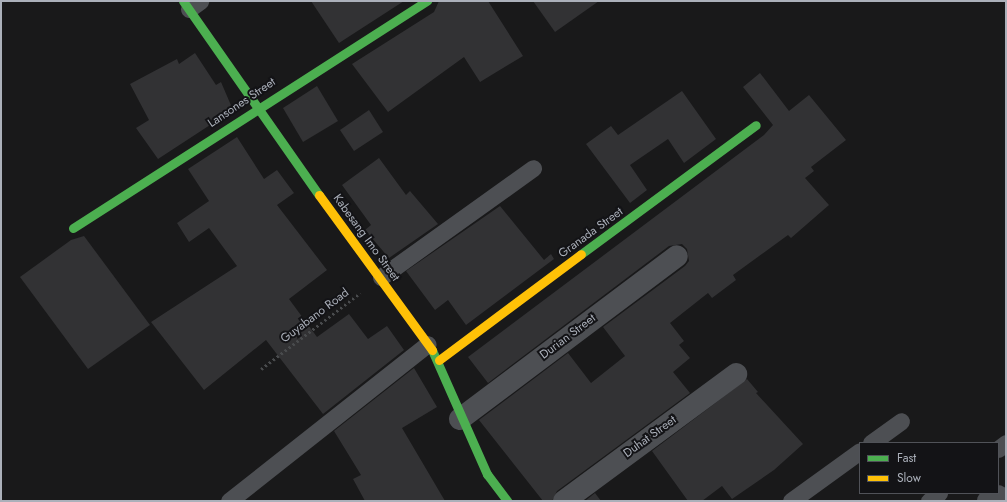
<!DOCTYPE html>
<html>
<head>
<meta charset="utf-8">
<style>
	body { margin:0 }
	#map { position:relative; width:1007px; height:502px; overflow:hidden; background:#19191a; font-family:Jost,sans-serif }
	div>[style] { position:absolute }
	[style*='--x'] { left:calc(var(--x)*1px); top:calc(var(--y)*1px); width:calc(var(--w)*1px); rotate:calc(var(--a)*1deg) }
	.building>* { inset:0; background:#323234 }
	.path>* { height:2.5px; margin-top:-1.25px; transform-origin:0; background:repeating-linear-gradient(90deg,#494b4d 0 2px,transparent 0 5px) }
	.lane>* { height:17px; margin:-8.5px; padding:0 8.5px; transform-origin:8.5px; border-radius:8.5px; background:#4d4f53 }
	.street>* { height:22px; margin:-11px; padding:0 11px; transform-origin:11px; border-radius:11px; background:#4d4f53 }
	.fast>* { height:9px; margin:-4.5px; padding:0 4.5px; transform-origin:4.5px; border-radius:4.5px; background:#4caf50 }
	.slow>* { height:9px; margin:-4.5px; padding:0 4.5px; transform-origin:4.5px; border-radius:4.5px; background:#ffc107 }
	span { translate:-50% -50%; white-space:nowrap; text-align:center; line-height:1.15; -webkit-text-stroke:4px #131316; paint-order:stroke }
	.street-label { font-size:12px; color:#abb0ba }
	.frame { position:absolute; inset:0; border:2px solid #abb0ba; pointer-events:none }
	.legend { position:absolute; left:859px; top:442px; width:140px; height:52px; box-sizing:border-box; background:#131316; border:1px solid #505258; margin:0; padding:5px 7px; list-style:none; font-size:12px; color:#abb0ba }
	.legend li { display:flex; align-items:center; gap:8px; height:20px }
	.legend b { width:20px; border:1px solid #505258 }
</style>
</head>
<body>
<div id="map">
	<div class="building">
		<i style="clip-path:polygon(311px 1px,404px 1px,339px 43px)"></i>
		<i style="clip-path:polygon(439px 1px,488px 1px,523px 56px,480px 82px,464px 57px,388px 112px,352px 64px,434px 12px)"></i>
		<i style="clip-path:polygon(533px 1px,599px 1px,555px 32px)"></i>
		<i style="clip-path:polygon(195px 53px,216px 85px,221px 82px,233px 110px,158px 159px,136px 128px,149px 120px,130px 84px,177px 59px,179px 64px)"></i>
		<i style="clip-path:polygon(760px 73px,789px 111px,809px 95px,846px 140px,811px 167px,814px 171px,805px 178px,829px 205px,791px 238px,788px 235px,733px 275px,736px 280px,712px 298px,708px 293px,670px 323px,684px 341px,679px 345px,690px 358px,673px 372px,690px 393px,557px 491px,552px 501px,543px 501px,479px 420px,568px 353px,591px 383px,625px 356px,603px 327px,685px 266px,689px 261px,687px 249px,682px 244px,669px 246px,488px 383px,468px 357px,764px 135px,773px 125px,743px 87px)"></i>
		<i style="clip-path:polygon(317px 86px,338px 121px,303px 142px,283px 108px)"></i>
		<i style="clip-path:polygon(682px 91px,716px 139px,684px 163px,668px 139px,630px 165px,647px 190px,630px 203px,586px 144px,611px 126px,618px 135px)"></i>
		<i style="clip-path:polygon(369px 110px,383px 132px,354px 151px,340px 130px)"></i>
		<i style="clip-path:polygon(237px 137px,264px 179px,277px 170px,294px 193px,277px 205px,327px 270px,289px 299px,317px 337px,349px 314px,368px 339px,387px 326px,404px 350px,323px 414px,266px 340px,204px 390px,151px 322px,237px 266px,209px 228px,189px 242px,177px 223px,209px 201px,188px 169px)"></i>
		<i style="clip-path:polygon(379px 158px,406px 195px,410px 191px,438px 224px,389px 258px,365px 230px,371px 225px,342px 185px)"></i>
		<i style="clip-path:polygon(500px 206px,544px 260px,551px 254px,554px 259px,466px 325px,448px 300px,435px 310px,406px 271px)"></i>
		<i style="clip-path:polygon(84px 236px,150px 325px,88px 369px,20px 277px,71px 240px)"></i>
		<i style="clip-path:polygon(414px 368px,437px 407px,402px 428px,445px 501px,365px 501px,353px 479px,361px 475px,334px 431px)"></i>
		<i style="clip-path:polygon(747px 379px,758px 392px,756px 393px,803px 444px,774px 470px,732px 499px,722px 486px,702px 501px,688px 501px,652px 451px)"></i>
		<i style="clip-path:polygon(595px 493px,601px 501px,585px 501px)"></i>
	</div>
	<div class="path">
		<i style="--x:261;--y:369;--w:125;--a:-37.5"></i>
	</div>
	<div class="lane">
		<i style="--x:189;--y:9;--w:14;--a:-36"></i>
		<i style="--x:381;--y:277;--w:187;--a:-35.6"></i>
		<i style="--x:871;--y:443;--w:37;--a:-36"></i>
		<i style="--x:998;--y:449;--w:10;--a:-37"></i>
		<i style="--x:229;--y:501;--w:253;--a:-38.3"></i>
		<i style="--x:791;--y:501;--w:85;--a:-35.9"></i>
		<i style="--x:929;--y:501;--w:13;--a:-39"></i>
	</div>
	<div class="street">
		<i style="--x:460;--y:419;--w:271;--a:-36.9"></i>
		<i style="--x:564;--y:501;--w:214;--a:-36.4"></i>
		<i style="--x:988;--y:501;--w:11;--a:-27"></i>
	</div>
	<div class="fast">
		<i style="--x:183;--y:1;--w:237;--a:55"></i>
		<i style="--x:73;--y:228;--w:421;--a:-32.7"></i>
		<i style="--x:581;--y:254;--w:217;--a:-36.4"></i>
		<i style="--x:432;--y:350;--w:136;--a:66.1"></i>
		<i style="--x:487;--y:474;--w:34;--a:53"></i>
	</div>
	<div class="slow">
		<i style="--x:319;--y:195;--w:192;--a:53.9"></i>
		<i style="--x:439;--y:360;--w:177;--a:-36.7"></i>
	</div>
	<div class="street-label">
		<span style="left:242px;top:103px;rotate:-34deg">Lansones Street</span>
		<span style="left:591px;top:233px;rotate:-36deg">Granada Street</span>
		<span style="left:366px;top:238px;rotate:54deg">Kabesang Imo Street</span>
		<span style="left:315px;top:316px;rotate:-37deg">Guyabano Road</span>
		<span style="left:568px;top:337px;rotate:-37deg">Durian Street</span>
		<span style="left:650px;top:437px;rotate:-36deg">Duhat Street</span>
	</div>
	<div class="frame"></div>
	<ul class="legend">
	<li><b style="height:5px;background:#4caf50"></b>Fast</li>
	<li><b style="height:5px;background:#ffc107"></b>Slow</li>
	</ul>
</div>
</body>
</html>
